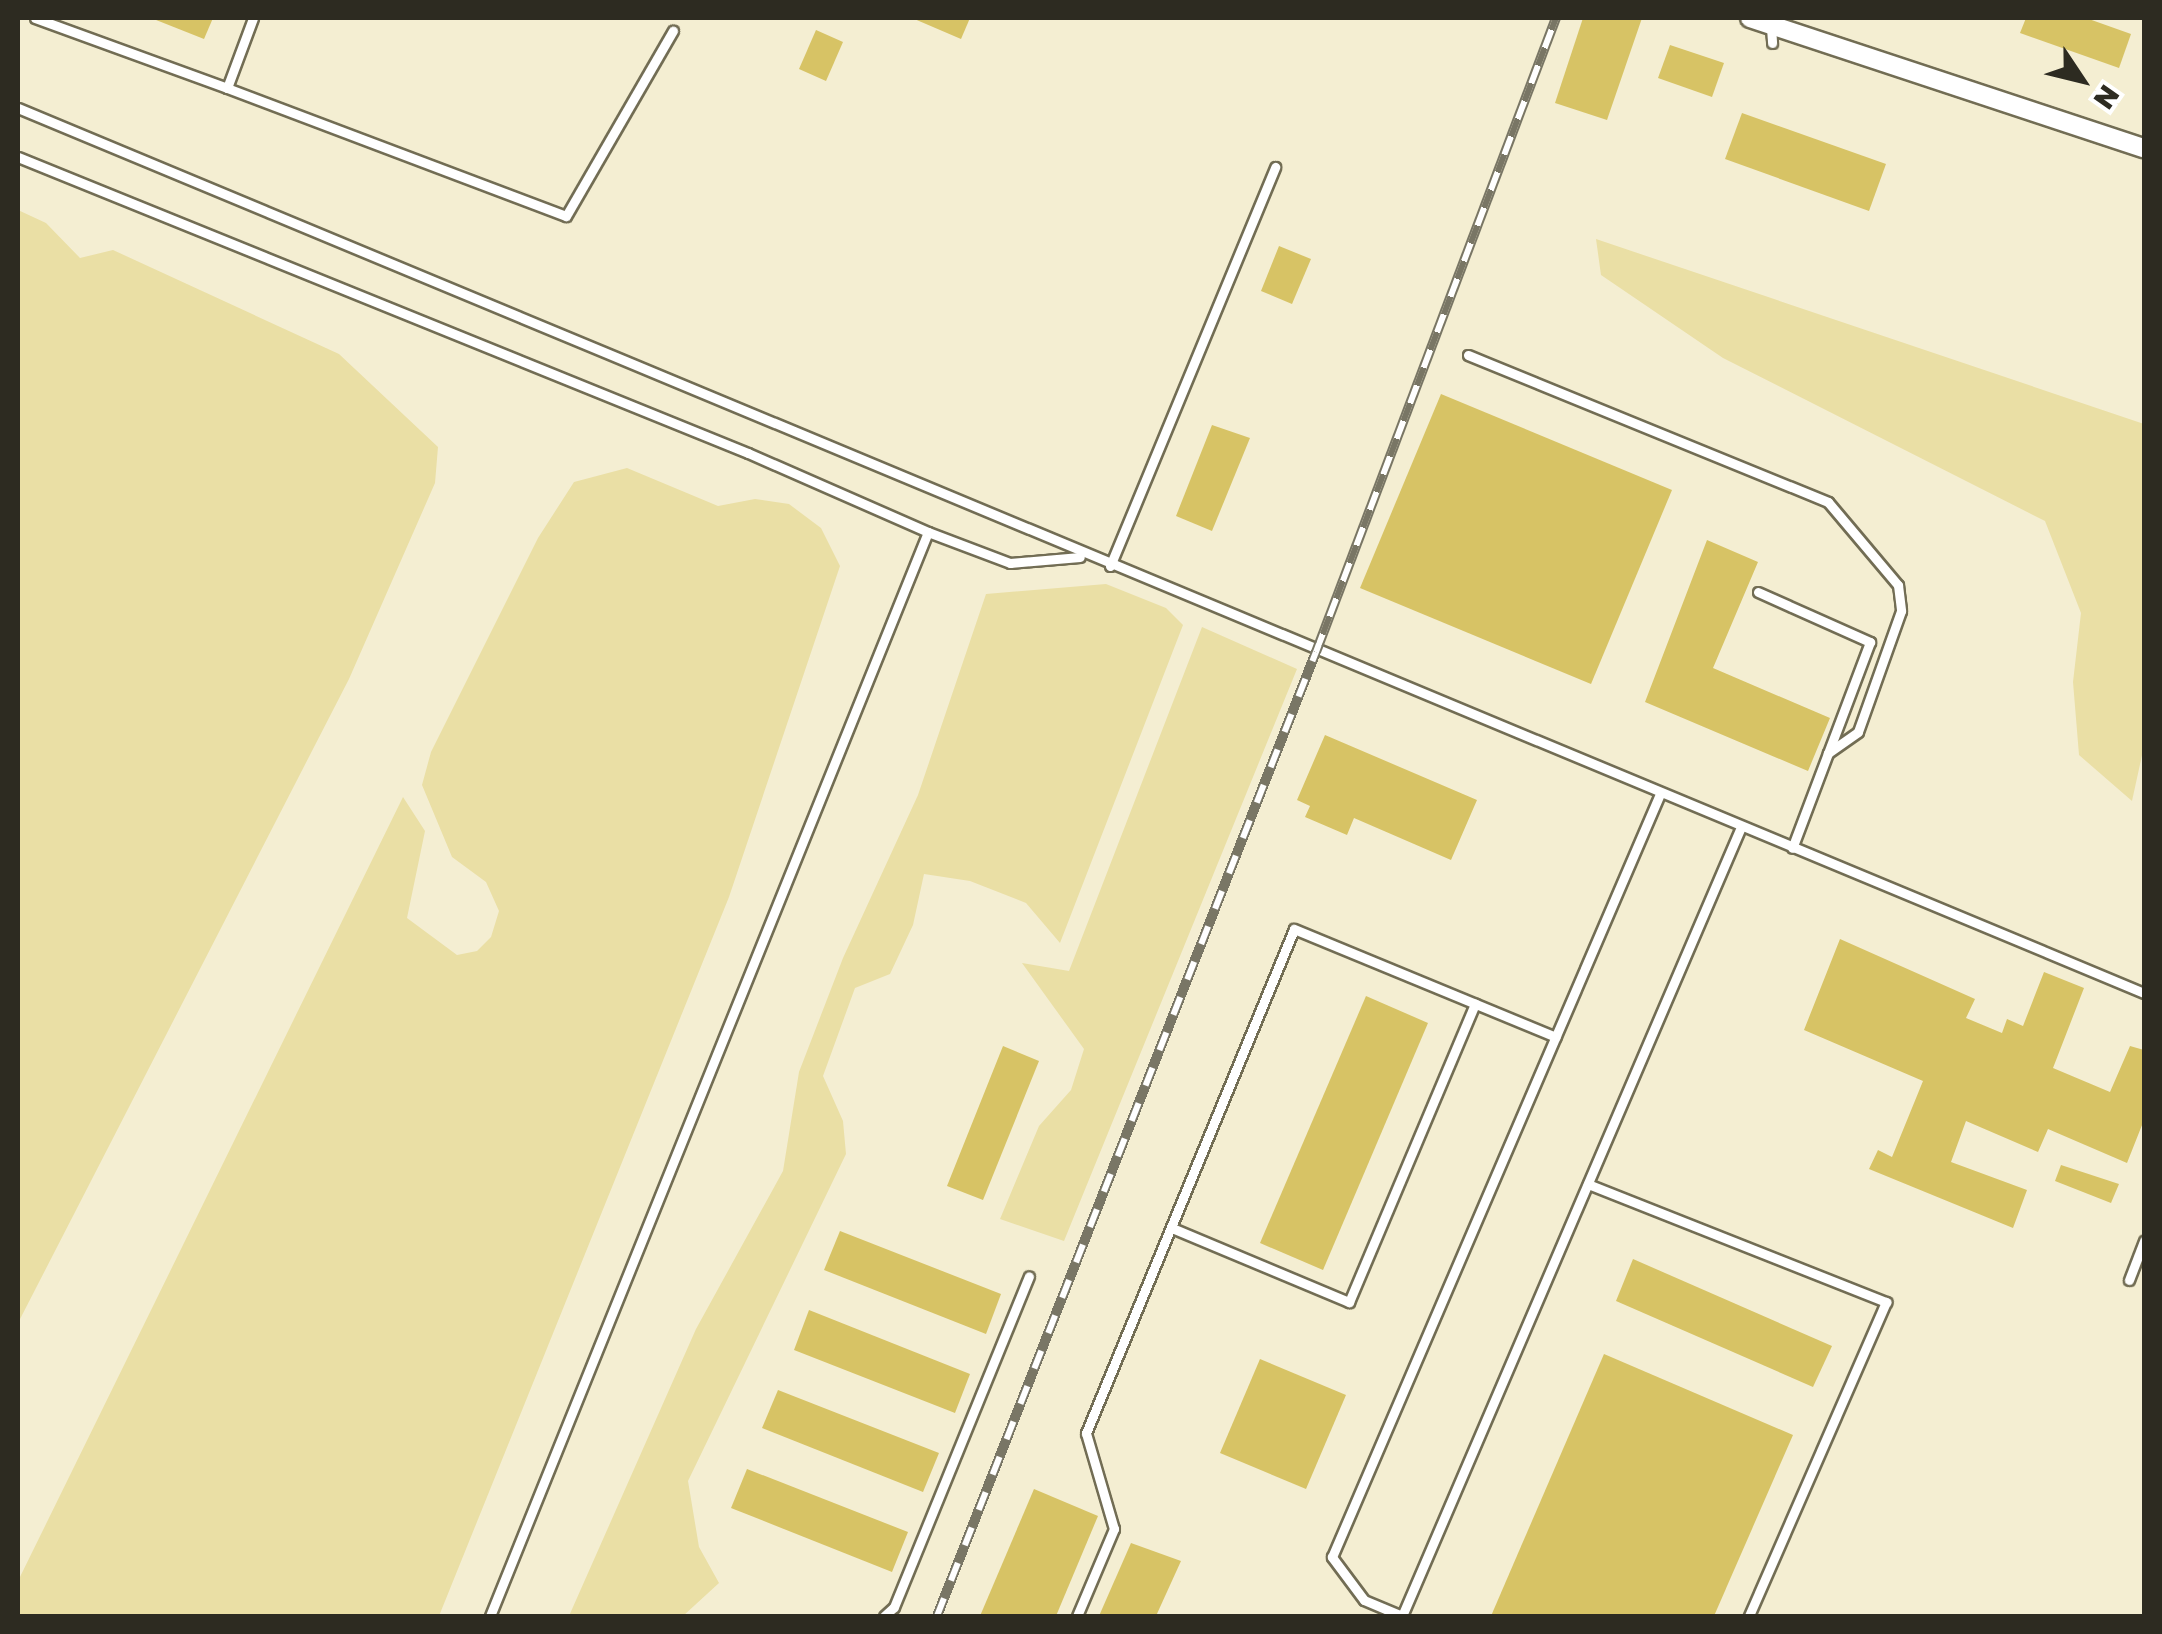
<!DOCTYPE html>
<html>
<head>
<meta charset="utf-8">
<style>
	body { margin:0 }
	#map { position:relative; width:2162px; height:1634px; overflow:hidden; background:#f4eed2; font-family:"Golos Text",sans-serif }
	div>[style] { position:absolute }
	[style*='--x'] { left:calc(var(--x)*1px); top:calc(var(--y)*1px); width:calc(var(--w)*1px); rotate:calc(var(--a)*1deg) }
	.green>* { inset:0; background:#eadfa5 }
	.building>* { inset:0; background:#d7c365 }
	.roads { filter:drop-shadow(2px 0 #726d54) drop-shadow(-2px 0 #726d54) drop-shadow(0 2px #726d54) drop-shadow(0 -2px #726d54) }
	.lane>* { height:9px; margin:-4.5px; padding:0 4.5px; transform-origin:4.5px; border-radius:4.5px; background:#fff }
	.street>* { height:18px; margin:-9px; padding:0 9px; transform-origin:9px; border-radius:9px; background:#fff }
	.rail>* { height:10px; margin-top:-5px; transform-origin:0; background:repeating-linear-gradient(90deg,#fff 0 19px,#797665 0 38px); box-sizing:border-box; border-block:2px solid #797665 }
	span { translate:-50% -50%; white-space:nowrap; text-align:center; line-height:1.15; -webkit-text-stroke:8px #fff; paint-order:stroke }
	.frame { position:absolute; inset:0; border:20px solid #2d2b21; pointer-events:none }
	.north { position:absolute; left:2032px; top:30px; width:100px; height:100px; -webkit-text-stroke:8px #fff; paint-order:stroke; rotate:125deg; font-size:28px; font-weight:700; line-height:40px; text-align:center; color:#2d2b21 }
	.north::after { content:''; display:block; margin:auto; width:35px; height:45px; background:#2d2b21; clip-path:polygon(50% 0,100% 100%,50% 72%,0 100%) }
</style>
</head>
<body>
<div id="map">
	<div class="green">
		<i style="clip-path:polygon(18px 210px,46px 223px,80px 258px,113px 250px,339px 354px,438px 447px,435px 483px,349px 679px,18px 1323px)"></i>
		<i style="clip-path:polygon(1596px 239px,2144px 424px,2144px 746px,2132px 801px,2079px 755px,2073px 682px,2081px 613px,2045px 521px,1723px 358px,1601px 275px)"></i>
		<i style="clip-path:polygon(627px 468px,718px 506px,755px 499px,789px 504px,821px 528px,840px 566px,729px 897px,439px 1616px,18px 1616px,18px 1581px,403px 797px,425px 831px,407px 918px,457px 955px,477px 951px,491px 937px,499px 911px,486px 882px,452px 857px,422px 785px,431px 752px,538px 538px,574px 482px)"></i>
		<i style="clip-path:polygon(1106px 584px,1166px 608px,1183px 625px,1060px 943px,1026px 903px,970px 881px,924px 874px,913px 925px,890px 974px,855px 988px,823px 1076px,843px 1121px,846px 1154px,688px 1481px,699px 1547px,719px 1583px,683px 1616px,569px 1616px,696px 1329px,783px 1171px,799px 1072px,843px 958px,918px 795px,986px 594px)"></i>
		<i style="clip-path:polygon(1202px 627px,1297px 669px,1064px 1241px,1000px 1219px,1039px 1126px,1071px 1090px,1084px 1049px,1022px 963px,1069px 971px)"></i>
	</div>
	<div class="building">
		<i style="clip-path:polygon(151px 18px,213px 18px,204px 39px)"></i>
		<i style="clip-path:polygon(912px 18px,970px 18px,961px 39px)"></i>
		<i style="clip-path:polygon(1583px 18px,1642px 18px,1607px 120px,1555px 103px)"></i>
		<i style="clip-path:polygon(2026px 18px,2086px 18px,2131px 34px,2119px 68px,2020px 33px)"></i>
		<i style="clip-path:polygon(816px 30px,843px 42px,826px 81px,799px 69px)"></i>
		<i style="clip-path:polygon(1670px 45px,1724px 63px,1712px 97px,1658px 78px)"></i>
		<i style="clip-path:polygon(1742px 113px,1886px 164px,1869px 211px,1725px 159px)"></i>
		<i style="clip-path:polygon(1279px 246px,1311px 259px,1292px 304px,1261px 291px)"></i>
		<i style="clip-path:polygon(1441px 394px,1672px 490px,1591px 684px,1360px 588px)"></i>
		<i style="clip-path:polygon(1212px 425px,1250px 438px,1212px 531px,1176px 516px)"></i>
		<i style="clip-path:polygon(1707px 540px,1758px 562px,1713px 668px,1830px 718px,1808px 771px,1645px 702px)"></i>
		<i style="clip-path:polygon(1325px 735px,1477px 800px,1451px 860px,1354px 818px,1347px 835px,1305px 817px,1310px 806px,1297px 800px)"></i>
		<i style="clip-path:polygon(1840px 939px,1975px 999px,1966px 1018px,2002px 1033px,2007px 1019px,2023px 1026px,2044px 972px,2084px 988px,2053px 1068px,2110px 1092px,2130px 1046px,2144px 1050px,2144px 1120px,2127px 1163px,2048px 1129px,2038px 1152px,1966px 1121px,1951px 1162px,2027px 1190px,2013px 1228px,1869px 1169px,1878px 1150px,1892px 1157px,1923px 1081px,1804px 1030px)"></i>
		<i style="clip-path:polygon(1366px 996px,1428px 1023px,1323px 1270px,1260px 1243px)"></i>
		<i style="clip-path:polygon(1003px 1046px,1039px 1061px,983px 1200px,947px 1186px)"></i>
		<i style="clip-path:polygon(2061px 1165px,2119px 1184px,2111px 1203px,2055px 1181px)"></i>
		<i style="clip-path:polygon(840px 1231px,1001px 1294px,986px 1334px,824px 1270px)"></i>
		<i style="clip-path:polygon(1633px 1259px,1832px 1346px,1813px 1387px,1616px 1301px)"></i>
		<i style="clip-path:polygon(809px 1310px,970px 1374px,955px 1413px,794px 1350px)"></i>
		<i style="clip-path:polygon(1604px 1354px,1793px 1435px,1714px 1616px,1491px 1616px)"></i>
		<i style="clip-path:polygon(1260px 1359px,1346px 1395px,1306px 1489px,1220px 1453px)"></i>
		<i style="clip-path:polygon(778px 1390px,939px 1453px,923px 1492px,762px 1428px)"></i>
		<i style="clip-path:polygon(747px 1469px,908px 1532px,892px 1572px,731px 1508px)"></i>
		<i style="clip-path:polygon(1034px 1489px,1098px 1516px,1056px 1616px,980px 1616px)"></i>
		<i style="clip-path:polygon(1131px 1543px,1181px 1561px,1156px 1616px,1099px 1616px)"></i>
	</div>
	<div class="roads">
		<div class="lane">
			<i style="--x:35;--y:18;--w:204;--a:20"></i>
			<i style="--x:227;--y:88;--w:75;--a:-69.6"></i>
			<i style="--x:1771;--y:27;--w:16;--a:86"></i>
			<i style="--x:227;--y:88;--w:362;--a:20.7"></i>
			<i style="--x:566;--y:216;--w:214;--a:-60"></i>
			<i style="--x:18;--y:108;--w:2303;--a:22.6"></i>
			<i style="--x:18;--y:157;--w:788;--a:22.07"></i>
			<i style="--x:748;--y:453;--w:197;--a:23.7"></i>
			<i style="--x:928;--y:532;--w:88;--a:20.7"></i>
			<i style="--x:1010;--y:563;--w:70;--a:-4.9"></i>
			<i style="--x:1468;--y:355;--w:389;--a:22.2"></i>
			<i style="--x:1828;--y:502;--w:109;--a:49.9"></i>
			<i style="--x:1898;--y:585;--w:26;--a:83"></i>
			<i style="--x:1901;--y:611;--w:128;--a:109.6"></i>
			<i style="--x:1858;--y:732;--w:37;--a:145"></i>
			<i style="--x:1110;--y:566;--w:432;--a:-67.5"></i>
			<i style="--x:1758;--y:592;--w:123;--a:24.1"></i>
			<i style="--x:1870;--y:642;--w:220;--a:110.7"></i>
			<i style="--x:1588;--y:1184;--w:321;--a:21.6"></i>
			<i style="--x:1886;--y:1302;--w:343;--a:113.6"></i>
			<i style="--x:1172;--y:1228;--w:192;--a:22.7"></i>
			<i style="--x:1349;--y:1302;--w:324;--a:-67.1"></i>
			<i style="--x:2129;--y:1280;--w:42;--a:-69"></i>
			<i style="--x:490;--y:1616;--w:1169;--a:-68"></i>
			<i style="--x:884;--y:1616;--w:13;--a:-42"></i>
			<i style="--x:894;--y:1607;--w:357;--a:-67.8"></i>
			<i style="--x:1077;--y:1616;--w:95;--a:-67"></i>
			<i style="--x:1114;--y:1529;--w:100;--a:-106.3"></i>
			<i style="--x:1086;--y:1433;--w:545;--a:-67.57"></i>
			<i style="--x:1294;--y:929;--w:283;--a:22.4"></i>
			<i style="--x:1402;--y:1616;--w:41;--a:-157.2"></i>
			<i style="--x:1364;--y:1600;--w:54;--a:-126.7"></i>
			<i style="--x:1332;--y:1557;--w:831;--a:-66.74"></i>
			<i style="--x:1402;--y:1616;--w:859;--a:-66.75"></i>
		</div>
		<div class="street">
			<i style="--x:1750;--y:18;--w:415;--a:18.3"></i>
		</div>
	</div>
	<div class="rail">
		<i style="--x:937;--y:1616;--w:1036;--a:-68.54"></i>
		<i style="--x:1316;--y:652;--w:678;--a:-69.27"></i>
	</div>
	<div class="frame"></div>
	<div class="north">N</div>
</div>
</body>
</html>
